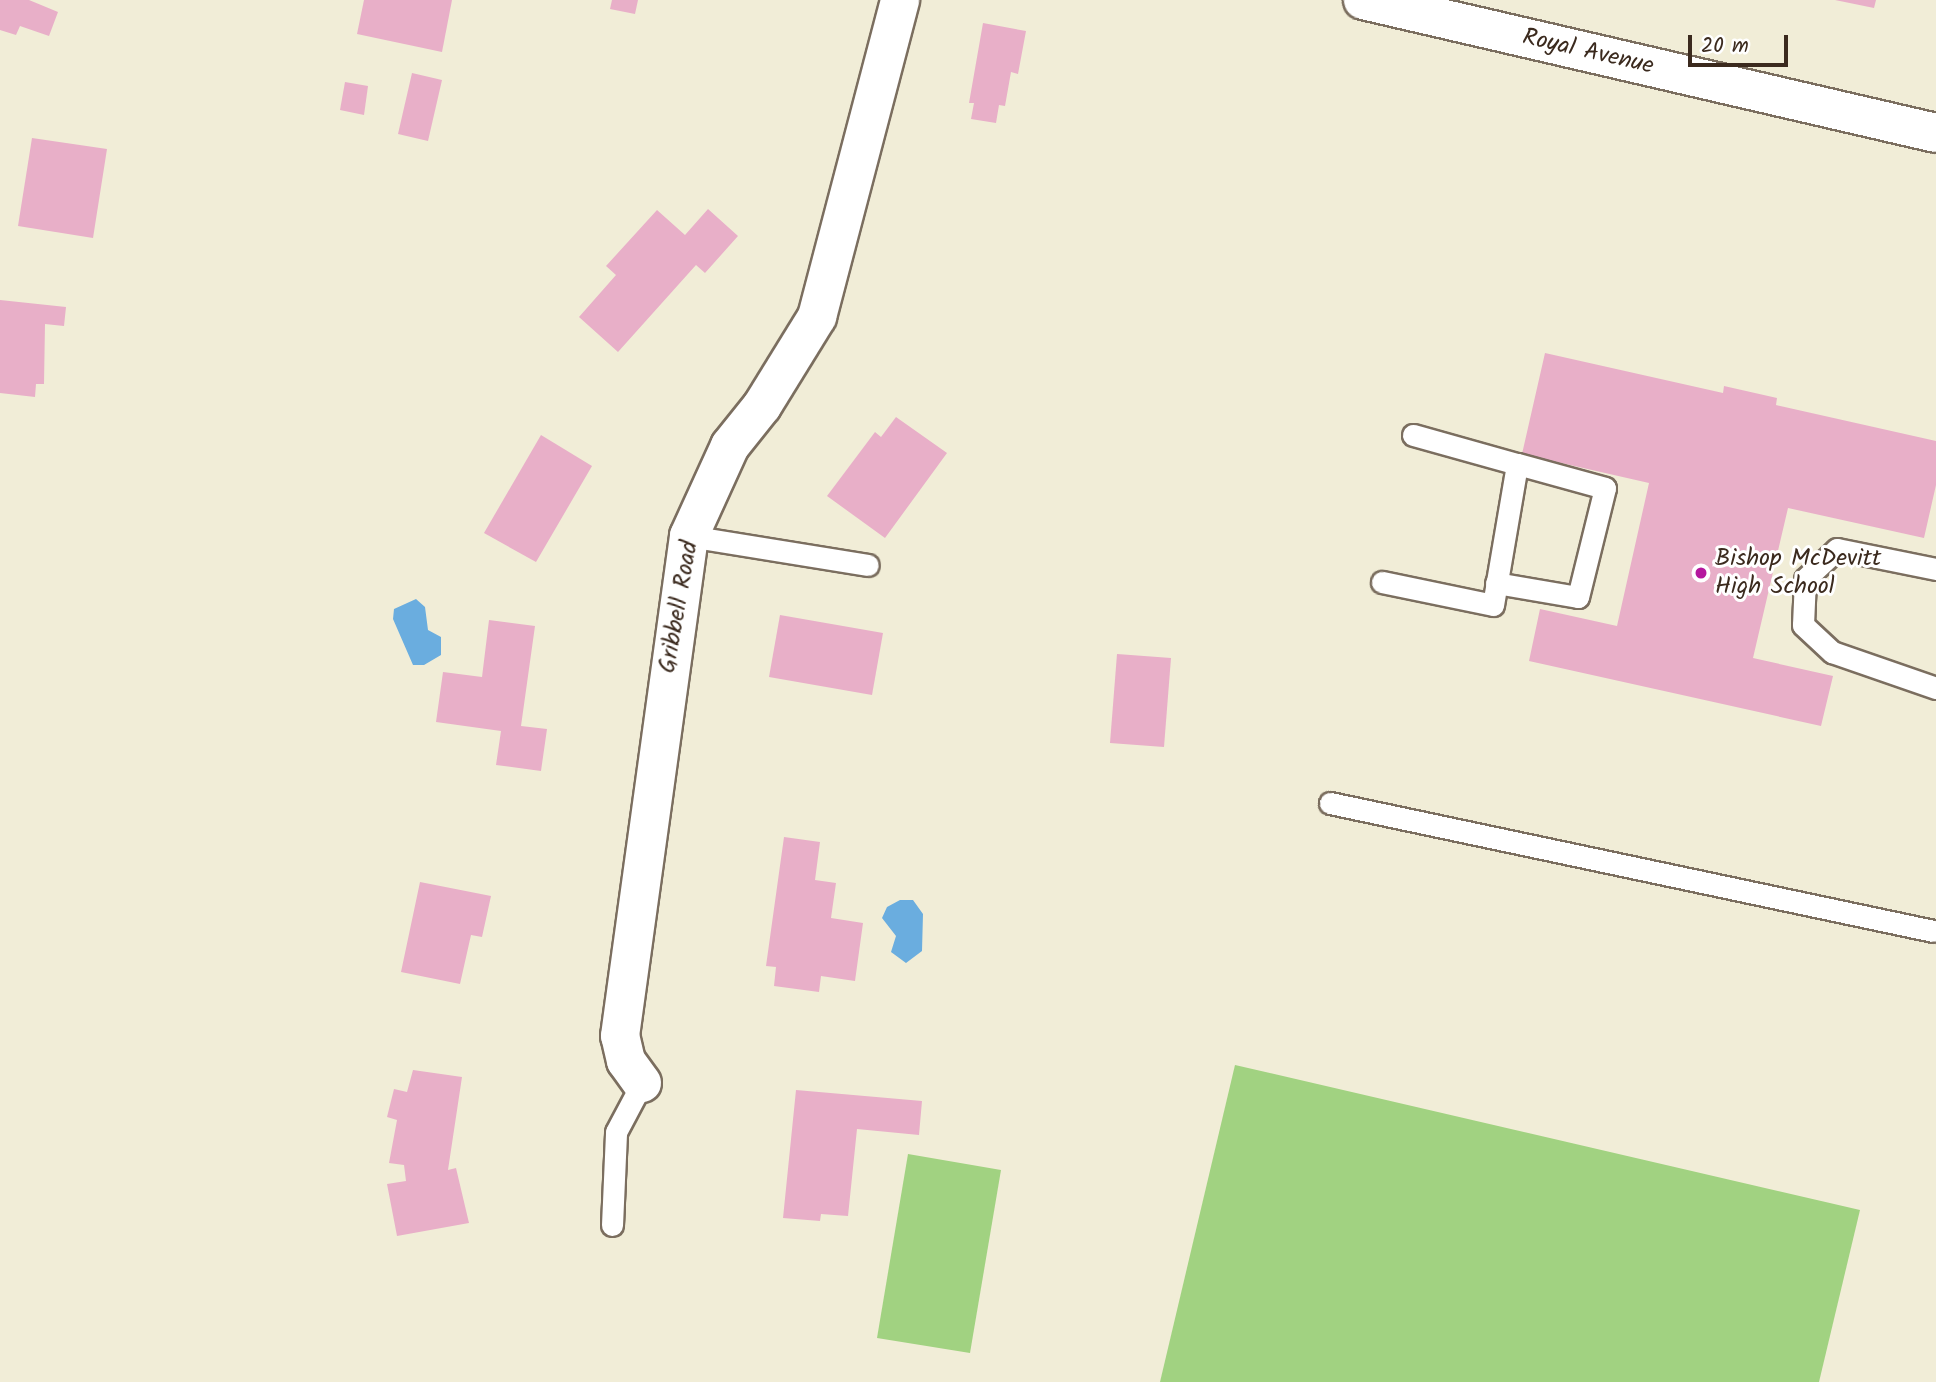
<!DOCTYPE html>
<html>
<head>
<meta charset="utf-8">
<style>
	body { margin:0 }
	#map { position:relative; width:1936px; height:1382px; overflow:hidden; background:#f1edd7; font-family:Kalam,sans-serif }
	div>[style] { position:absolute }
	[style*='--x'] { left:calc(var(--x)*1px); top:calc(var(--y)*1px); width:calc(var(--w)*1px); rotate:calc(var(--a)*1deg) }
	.green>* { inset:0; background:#a1d281 }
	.water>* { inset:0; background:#6aaddf }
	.building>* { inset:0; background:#e8afc8 }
	.roads { filter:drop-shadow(2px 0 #7b6e5f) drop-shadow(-2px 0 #7b6e5f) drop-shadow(0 2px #7b6e5f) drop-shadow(0 -2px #7b6e5f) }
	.lane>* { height:21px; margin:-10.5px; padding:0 10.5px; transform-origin:10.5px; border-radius:10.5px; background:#fff }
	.street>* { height:38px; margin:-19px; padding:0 19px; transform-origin:19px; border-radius:19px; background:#fff }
	.dots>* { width:19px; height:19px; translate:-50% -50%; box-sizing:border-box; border:4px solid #fff; border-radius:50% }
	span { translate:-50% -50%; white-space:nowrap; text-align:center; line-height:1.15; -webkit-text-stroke:6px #fff; paint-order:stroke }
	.street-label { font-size:24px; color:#3b2a1e }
	.poi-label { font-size:24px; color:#3b2a1e }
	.left { translate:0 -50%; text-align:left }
	.scale { position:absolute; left:1688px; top:35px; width:100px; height:32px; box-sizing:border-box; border:4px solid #3b2a1e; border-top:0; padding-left:9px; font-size:21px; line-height:24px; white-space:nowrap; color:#3b2a1e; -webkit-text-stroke:5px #fff; paint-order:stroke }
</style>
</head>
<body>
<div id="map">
	<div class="green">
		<i style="clip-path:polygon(1235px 1065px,1860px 1210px,1819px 1382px,1160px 1382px)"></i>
		<i style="clip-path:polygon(908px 1154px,1001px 1170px,970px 1353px,877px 1338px)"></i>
	</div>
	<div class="water">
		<i style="clip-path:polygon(416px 599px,425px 607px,428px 630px,441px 637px,441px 655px,424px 665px,413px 665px,393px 619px,394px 609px)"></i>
		<i style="clip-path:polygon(900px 900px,913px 900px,923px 914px,922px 951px,906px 963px,891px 952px,896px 936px,882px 918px,887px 907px)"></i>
	</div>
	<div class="building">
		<i style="clip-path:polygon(0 0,29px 0,58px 12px,49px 36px,20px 26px,16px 35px,0 30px)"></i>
		<i style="clip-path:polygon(364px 0,452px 0,442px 52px,357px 34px)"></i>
		<i style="clip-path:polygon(612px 0,638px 0,635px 14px,610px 9px)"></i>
		<i style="clip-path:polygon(1835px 0,1876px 0,1874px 8px)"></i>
		<i style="clip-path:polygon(983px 23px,1026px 31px,1018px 74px,1011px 72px,1005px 106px,999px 105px,996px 123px,971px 119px,974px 103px,969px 103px)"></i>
		<i style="clip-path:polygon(412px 73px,442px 80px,428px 141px,398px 134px)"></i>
		<i style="clip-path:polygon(345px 82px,368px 86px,364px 115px,340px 110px)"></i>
		<i style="clip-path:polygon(32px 138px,107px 149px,93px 238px,18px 226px)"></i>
		<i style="clip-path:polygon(708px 209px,738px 236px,705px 273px,696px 265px,618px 352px,579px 317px,616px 275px,606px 266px,657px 210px,685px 235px)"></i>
		<i style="clip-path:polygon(0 300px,66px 307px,64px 326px,45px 324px,44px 384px,36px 384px,35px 397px,0 393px)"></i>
		<i style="clip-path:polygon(1545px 353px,1723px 393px,1724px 386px,1777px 398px,1776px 405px,1936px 441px,1936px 485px,1924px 538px,1788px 508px,1753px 658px,1833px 676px,1821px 726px,1529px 661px,1540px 609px,1617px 626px,1649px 483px,1522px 454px)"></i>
		<i style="clip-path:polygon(896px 417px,947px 453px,885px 538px,827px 496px,875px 432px,881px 437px)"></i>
		<i style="clip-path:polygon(541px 435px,592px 466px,536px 562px,484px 533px)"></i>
		<i style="clip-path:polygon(780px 615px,883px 633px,872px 695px,769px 677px)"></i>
		<i style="clip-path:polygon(489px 620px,535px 626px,521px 726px,547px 729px,541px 771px,496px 765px,501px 731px,436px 722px,443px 672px,482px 677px)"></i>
		<i style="clip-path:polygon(1117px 654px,1171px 658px,1164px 747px,1110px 743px)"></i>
		<i style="clip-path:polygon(784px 837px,820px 842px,815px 880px,836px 883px,831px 918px,863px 923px,855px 981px,821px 976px,819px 992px,774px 986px,776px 967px,766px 966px)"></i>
		<i style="clip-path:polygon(420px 882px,491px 896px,482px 937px,471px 935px,460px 984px,401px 972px)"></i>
		<i style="clip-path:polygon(413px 1070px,462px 1077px,448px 1170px,456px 1168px,469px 1223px,397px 1236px,387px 1184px,406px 1181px,404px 1165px,389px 1163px,397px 1120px,387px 1117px,394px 1089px,407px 1092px)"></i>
		<i style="clip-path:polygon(796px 1090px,922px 1101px,919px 1135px,857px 1129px,848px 1216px,821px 1214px,820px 1221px,783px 1218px)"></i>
	</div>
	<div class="roads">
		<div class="lane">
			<i style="--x:689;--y:536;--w:181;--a:9.2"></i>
			<i style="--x:1936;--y:569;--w:101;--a:-168.6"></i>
			<i style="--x:1837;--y:549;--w:44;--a:136.8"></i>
			<i style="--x:1805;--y:579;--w:46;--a:92.5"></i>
			<i style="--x:1803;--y:625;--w:40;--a:43"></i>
			<i style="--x:1832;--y:652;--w:110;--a:19.1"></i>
			<i style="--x:1382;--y:582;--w:113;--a:11.7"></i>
			<i style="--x:1493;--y:605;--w:143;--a:-80.3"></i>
			<i style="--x:1517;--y:464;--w:108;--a:-164.4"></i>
			<i style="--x:1496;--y:583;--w:83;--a:9.7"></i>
			<i style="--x:1578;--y:597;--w:112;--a:-76.1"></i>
			<i style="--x:1605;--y:488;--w:91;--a:-164.7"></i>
			<i style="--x:1330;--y:803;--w:616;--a:11.98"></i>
			<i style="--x:612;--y:1225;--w:93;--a:-87.5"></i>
			<i style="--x:616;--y:1132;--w:55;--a:-62"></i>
		</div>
		<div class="street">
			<i style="--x:1363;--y:0;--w:588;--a:13.07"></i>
			<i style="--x:642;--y:1083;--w:27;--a:-126"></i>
			<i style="--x:626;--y:1061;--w:26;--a:-103"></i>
			<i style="--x:620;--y:1036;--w:505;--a:-82.14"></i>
			<i style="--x:689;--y:536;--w:99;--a:-65.5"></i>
			<i style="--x:730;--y:446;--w:51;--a:-51.3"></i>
			<i style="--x:762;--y:406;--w:105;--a:-58.3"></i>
			<i style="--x:817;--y:317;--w:328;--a:-75.3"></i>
		</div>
	</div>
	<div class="dots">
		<i style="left:1701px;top:573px;background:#b5179e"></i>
	</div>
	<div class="street-label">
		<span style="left:1588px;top:52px;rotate:13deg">Royal Avenue</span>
		<span style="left:679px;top:607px;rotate:-80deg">Gribbell Road</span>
	</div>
	<div class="poi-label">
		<span class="left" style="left:1715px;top:573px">Bishop McDevitt<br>High School</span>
	</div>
	<div class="scale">20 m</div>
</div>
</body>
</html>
